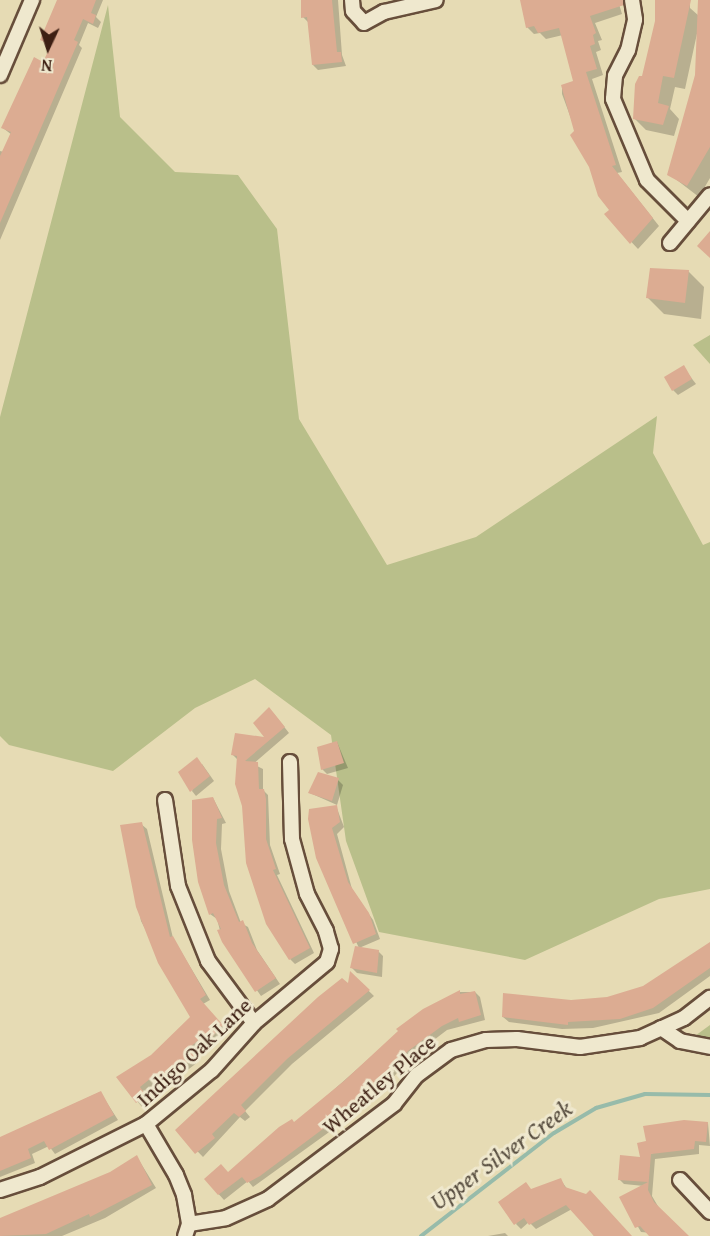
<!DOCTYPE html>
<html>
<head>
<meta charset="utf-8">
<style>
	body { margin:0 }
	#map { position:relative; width:710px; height:1236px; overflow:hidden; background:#e6dbb4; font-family:"Gentium Book Plus",serif }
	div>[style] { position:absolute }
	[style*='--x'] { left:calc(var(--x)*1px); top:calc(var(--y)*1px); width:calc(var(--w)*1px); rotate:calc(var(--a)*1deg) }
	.green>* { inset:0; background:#b9bf8a }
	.shadow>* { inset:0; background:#0003 }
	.stream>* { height:4px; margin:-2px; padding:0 2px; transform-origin:2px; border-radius:2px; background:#97bbaa }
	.building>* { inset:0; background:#dcac92 }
	.roads { filter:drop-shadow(2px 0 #674e3b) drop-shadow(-2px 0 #674e3b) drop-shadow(0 2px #674e3b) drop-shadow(0 -2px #674e3b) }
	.minor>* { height:14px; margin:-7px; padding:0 7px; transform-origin:7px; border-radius:7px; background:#efe8ce }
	span { translate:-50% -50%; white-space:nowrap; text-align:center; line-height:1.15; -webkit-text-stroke:6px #efe8ce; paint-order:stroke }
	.street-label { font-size:22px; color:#3d1f13 }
	.water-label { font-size:24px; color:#584e40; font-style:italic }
	.north { position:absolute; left:18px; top:18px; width:60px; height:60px; -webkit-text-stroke:4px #efe8ce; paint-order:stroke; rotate:184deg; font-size:16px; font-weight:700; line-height:24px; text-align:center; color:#3d1f13 }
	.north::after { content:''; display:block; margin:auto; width:21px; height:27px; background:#3d1f13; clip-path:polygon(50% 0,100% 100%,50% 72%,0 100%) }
</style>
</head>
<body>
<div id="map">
	<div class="green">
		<i style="clip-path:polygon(108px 5px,120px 117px,175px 172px,238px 175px,277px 229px,299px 419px,387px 565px,476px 537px,657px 416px,653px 453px,703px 545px,710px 542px,710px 889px,659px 899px,525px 960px,379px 932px,346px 841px,331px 735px,255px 679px,195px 708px,113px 771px,9px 745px,0 736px,0 417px)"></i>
		<i style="clip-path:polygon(710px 335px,710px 364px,693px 345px)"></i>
		<i style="clip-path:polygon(710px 1025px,710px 1055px,677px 1049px)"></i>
	</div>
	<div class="shadow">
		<i style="clip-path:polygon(69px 0,103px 0,96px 17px,101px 22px,98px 28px,88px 23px,79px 45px,82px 48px,0 240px,0 151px,4px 152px,12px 135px,3px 128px,44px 64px,52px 47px,42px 39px)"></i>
		<i style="clip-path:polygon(302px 0,338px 0,342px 55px,346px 66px,318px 70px,313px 65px,309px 23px,303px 17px)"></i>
		<i style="clip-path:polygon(521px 0,616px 0,619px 4px,622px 14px,595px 23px,602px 40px,598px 41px,601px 50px,596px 52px,603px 75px,592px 79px,622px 172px,617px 173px,659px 226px,638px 249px,606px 215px,611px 210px,576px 132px,562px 94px,562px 86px,575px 82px,563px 35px,546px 39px,540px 33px,534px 34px,527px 27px)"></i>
		<i style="clip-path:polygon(655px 0,690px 0,690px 8px,699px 16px,698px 0,710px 0,710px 178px,699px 197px,669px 174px,693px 96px,700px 54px,698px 29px,685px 89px,675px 87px,670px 109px,679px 119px,674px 136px,646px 130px,634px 118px,656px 21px)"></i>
		<i style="clip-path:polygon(688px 271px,704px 287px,701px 319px,664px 314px,648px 298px)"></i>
		<i style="clip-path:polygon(683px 367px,696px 384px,678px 395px,673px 390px)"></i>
		<i style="clip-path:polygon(274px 714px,289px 733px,253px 764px,263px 769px,263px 790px,268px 795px,270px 845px,280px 874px,277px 875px,314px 953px,295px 964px,290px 959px,237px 759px,232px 754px,267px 739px)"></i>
		<i style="clip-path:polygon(337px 742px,348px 768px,327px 774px,322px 769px)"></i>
		<i style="clip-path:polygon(202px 764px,214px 781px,196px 796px,192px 791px)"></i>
		<i style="clip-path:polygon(338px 780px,343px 785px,337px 805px,310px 793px)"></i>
		<i style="clip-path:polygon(213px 798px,226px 823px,222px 824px,221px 849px,229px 891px,241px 923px,248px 927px,257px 950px,280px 984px,261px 996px,223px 942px,217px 919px,210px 914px)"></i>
		<i style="clip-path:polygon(336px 806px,344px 827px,337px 834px,352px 889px,373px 920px,380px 939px,359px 948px,378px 951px,383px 956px,382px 977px,357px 973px,352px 968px,359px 948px,317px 858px)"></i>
		<i style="clip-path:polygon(141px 824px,147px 829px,173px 938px,210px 1000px,203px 1004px,227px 1031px,213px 1046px,208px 1041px,192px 1054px,198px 1062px,168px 1085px,162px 1078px,144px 1093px,150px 1101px,142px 1107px,118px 1078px,152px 1056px,192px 1018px,141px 921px,122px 826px)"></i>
		<i style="clip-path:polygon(710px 943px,710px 976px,659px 1013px,593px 1028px,562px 1029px,509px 1022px,503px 1017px,571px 1002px,607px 999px,644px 988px)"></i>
		<i style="clip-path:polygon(351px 974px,374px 996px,292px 1064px,245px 1111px,250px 1117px,245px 1121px,240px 1117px,203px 1157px,177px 1130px,349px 986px)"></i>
		<i style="clip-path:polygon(459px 992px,475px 992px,480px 997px,485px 1020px,447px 1030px,413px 1056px,368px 1104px,253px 1187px,248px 1181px,224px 1200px,206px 1180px,228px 1173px,295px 1124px,424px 1010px)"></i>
		<i style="clip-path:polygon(100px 1092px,118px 1120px,55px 1154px,49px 1146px,32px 1154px,35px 1163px,0 1177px,0 1138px)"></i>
		<i style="clip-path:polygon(708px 1123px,710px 1146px,699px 1145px,699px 1154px,655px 1159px,652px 1196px,659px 1208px,688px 1236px,641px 1232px,621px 1197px,644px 1186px,624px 1184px,619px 1179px,642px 1159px)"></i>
		<i style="clip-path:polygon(137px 1157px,156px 1188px,105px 1218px,62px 1236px,0 1236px,0 1219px,111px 1173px)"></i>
		<i style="clip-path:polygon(560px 1179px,568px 1190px,630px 1236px,594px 1236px,572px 1209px,536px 1229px,529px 1222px,521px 1229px,516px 1224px,532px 1190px)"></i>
		<i style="clip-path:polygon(505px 1233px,508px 1236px,488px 1236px)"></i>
	</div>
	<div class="stream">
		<i style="--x:421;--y:1236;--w:168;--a:-37.8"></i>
		<i style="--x:554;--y:1133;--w:49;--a:-30.8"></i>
		<i style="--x:596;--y:1108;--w:51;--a:-15.9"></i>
		<i style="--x:645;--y:1094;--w:65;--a:0.9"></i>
	</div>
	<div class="building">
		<i style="clip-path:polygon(57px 0,96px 0,91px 13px,96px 15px,93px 24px,83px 19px,74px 40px,78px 42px,0 223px,0 156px,11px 132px,1px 128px,34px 57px,43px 62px,51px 45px,40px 40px)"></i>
		<i style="clip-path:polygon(301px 0,332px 0,337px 52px,341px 52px,342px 62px,312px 65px,307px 17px,301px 18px)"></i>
		<i style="clip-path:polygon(520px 0,623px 0,624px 5px,590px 16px,596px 33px,593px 35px,595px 44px,590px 46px,597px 69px,586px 72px,616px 165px,612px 166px,653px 218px,630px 244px,604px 214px,609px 210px,598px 196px,589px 167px,570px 135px,574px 131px,561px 85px,573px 81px,559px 28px,538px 33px,534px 26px,526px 28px)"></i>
		<i style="clip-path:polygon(655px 0,691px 0,674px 78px,663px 76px,658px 103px,669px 106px,663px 125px,633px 119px,635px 84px,639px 76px,642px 76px,655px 21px)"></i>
		<i style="clip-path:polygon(698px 0,710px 0,710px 147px,687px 186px,667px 175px,695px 75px)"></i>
		<i style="clip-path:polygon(710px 231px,710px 258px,697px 246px)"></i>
		<i style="clip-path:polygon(650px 268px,689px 270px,685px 303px,646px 298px)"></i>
		<i style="clip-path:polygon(684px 365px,692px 379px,672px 391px,664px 377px)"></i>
		<i style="clip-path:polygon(269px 707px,285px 727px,245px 761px,258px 762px,259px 789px,264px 789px,266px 799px,266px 839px,276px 869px,273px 870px,310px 948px,289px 960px,266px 924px,246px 863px,242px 806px,235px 784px,237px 756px,231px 755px,235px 733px,264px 737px,253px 723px)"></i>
		<i style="clip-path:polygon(337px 741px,344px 763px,321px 770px,317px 747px)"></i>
		<i style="clip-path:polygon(197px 757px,210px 776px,190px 792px,178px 772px)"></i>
		<i style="clip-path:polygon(318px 772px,339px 778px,332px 801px,308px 793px)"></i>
		<i style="clip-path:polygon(213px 797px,222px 818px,217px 819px,216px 843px,224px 885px,239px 922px,243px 920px,252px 943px,276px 978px,255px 992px,222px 942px,217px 930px,221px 929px,213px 913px,209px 915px,198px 882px,192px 840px,192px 800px)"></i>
		<i style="clip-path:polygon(337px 805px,340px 822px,332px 828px,348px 882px,369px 913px,376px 934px,353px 944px,316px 858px,308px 819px,309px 809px)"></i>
		<i style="clip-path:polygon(142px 822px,170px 937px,173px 936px,206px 995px,200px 999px,223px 1025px,207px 1042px,202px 1037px,188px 1049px,194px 1056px,184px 1065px,162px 1081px,156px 1074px,140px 1087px,146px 1095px,136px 1103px,116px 1077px,151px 1055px,190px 1017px,158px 963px,136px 907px,120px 825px)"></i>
		<i style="clip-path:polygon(710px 942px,710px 968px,653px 1008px,620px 1019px,568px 1022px,568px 1025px,502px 1017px,503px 993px,571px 1000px,607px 997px,643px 986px)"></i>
		<i style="clip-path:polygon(355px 946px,379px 950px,377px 973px,350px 968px)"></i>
		<i style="clip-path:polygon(350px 971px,370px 990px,287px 1059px,241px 1105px,246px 1111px,239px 1117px,234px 1113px,212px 1134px,215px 1138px,195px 1154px,175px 1130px,318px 997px,342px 978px,348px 983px)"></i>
		<i style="clip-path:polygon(460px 990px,460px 994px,475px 991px,481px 1015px,459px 1022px,458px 1018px,442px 1026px,408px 1051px,363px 1099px,260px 1176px,247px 1183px,242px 1177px,218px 1195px,204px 1179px,221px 1164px,228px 1172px,279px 1127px,292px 1119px,294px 1122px,344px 1081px,398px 1031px,396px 1029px,423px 1009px)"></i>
		<i style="clip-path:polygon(101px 1091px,114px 1115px,49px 1150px,44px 1141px,28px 1149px,31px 1158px,0 1171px,0 1137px)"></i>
		<i style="clip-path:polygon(684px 1120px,708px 1122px,706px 1142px,695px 1141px,694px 1149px,651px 1154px,648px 1190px,654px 1202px,689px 1236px,649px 1236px,640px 1226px,635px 1228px,619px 1197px,648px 1182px,618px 1180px,620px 1155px,640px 1157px,637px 1143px,646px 1141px,643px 1126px)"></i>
		<i style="clip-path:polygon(137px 1155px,152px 1185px,90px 1217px,89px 1214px,46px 1234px,0 1236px,0 1218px,110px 1172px)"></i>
		<i style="clip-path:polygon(561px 1178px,565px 1187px,586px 1194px,590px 1190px,632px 1236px,594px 1236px,566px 1205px,529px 1225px,524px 1218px,514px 1225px,498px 1202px,526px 1182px,531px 1189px)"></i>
	</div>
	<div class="roads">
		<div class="minor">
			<i style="--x:352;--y:0;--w:11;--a:85"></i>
			<i style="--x:353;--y:11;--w:16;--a:47"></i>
			<i style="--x:364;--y:23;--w:23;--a:-29"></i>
			<i style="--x:384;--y:12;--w:53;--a:-13"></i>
			<i style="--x:632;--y:0;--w:20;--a:81"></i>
			<i style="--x:635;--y:20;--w:31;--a:103"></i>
			<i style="--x:628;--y:50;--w:29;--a:117"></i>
			<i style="--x:615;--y:76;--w:23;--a:95"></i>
			<i style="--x:613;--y:99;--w:88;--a:67.2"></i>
			<i style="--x:647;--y:180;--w:58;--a:45"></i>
			<i style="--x:0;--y:75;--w:82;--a:-66.9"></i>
			<i style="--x:670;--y:243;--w:62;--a:-50.2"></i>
			<i style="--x:165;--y:800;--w:87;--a:81.4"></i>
			<i style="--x:178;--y:886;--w:81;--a:68.2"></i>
			<i style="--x:208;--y:961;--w:77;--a:53.4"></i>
			<i style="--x:661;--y:1028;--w:23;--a:34"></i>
			<i style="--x:680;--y:1041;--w:31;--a:11"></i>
			<i style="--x:146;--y:1124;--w:59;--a:59.5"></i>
			<i style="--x:176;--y:1175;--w:22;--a:68"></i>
			<i style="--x:184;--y:1195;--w:29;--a:80"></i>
			<i style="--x:189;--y:1224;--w:13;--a:108"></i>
			<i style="--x:680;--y:1180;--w:44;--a:46.8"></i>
			<i style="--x:0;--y:1190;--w:42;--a:-18"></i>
			<i style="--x:40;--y:1177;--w:119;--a:-26.6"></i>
			<i style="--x:146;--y:1124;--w:85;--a:-39.3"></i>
			<i style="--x:212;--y:1070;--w:63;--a:-48.2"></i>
			<i style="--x:254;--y:1023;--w:95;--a:-39.9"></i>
			<i style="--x:327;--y:962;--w:14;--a:-73"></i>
			<i style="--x:331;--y:949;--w:19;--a:-106"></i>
			<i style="--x:326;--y:931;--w:42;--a:-117.2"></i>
			<i style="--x:307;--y:894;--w:57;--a:-105.3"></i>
			<i style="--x:292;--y:839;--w:77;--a:-91.5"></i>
			<i style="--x:189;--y:1224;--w:37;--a:-9"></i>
			<i style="--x:226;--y:1218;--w:46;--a:-24.3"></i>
			<i style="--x:268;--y:1199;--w:158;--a:-37"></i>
			<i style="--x:394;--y:1104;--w:37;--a:-52"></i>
			<i style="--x:417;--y:1075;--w:42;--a:-36.3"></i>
			<i style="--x:451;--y:1050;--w:36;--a:-16"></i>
			<i style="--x:486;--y:1040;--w:31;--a:-2"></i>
			<i style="--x:517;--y:1039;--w:64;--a:7.2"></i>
			<i style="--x:580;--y:1047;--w:61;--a:-8.5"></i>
			<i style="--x:640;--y:1038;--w:48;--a:-24.4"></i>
			<i style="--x:684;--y:1018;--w:33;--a:-38"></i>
		</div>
	</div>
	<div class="street-label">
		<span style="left:194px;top:1052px;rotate:-43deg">Indigo Oak Lane</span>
		<span style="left:379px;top:1084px;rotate:-40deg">Wheatley Place</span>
	</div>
	<div class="water-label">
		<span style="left:501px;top:1155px;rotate:-36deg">Upper Silver Creek</span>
	</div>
	<div class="north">N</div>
</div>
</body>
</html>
